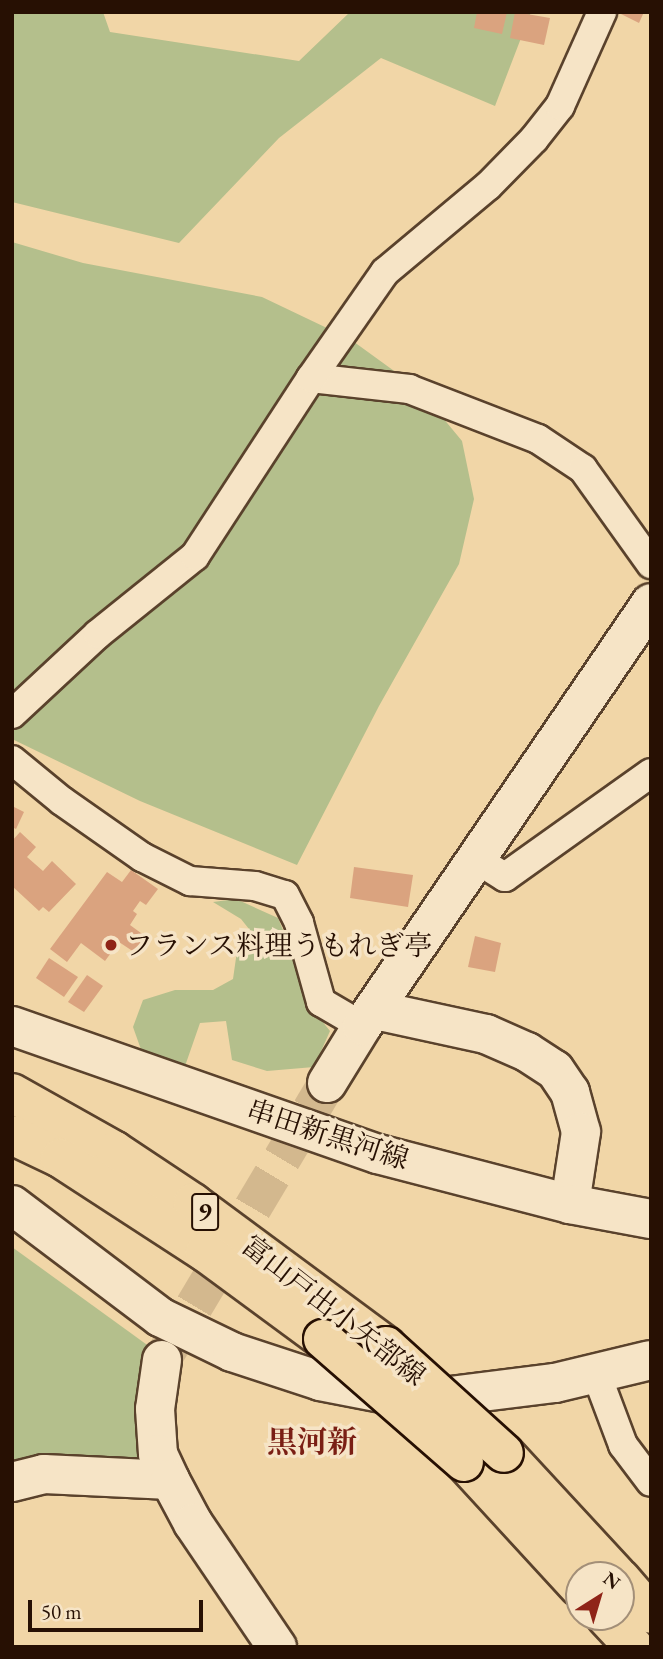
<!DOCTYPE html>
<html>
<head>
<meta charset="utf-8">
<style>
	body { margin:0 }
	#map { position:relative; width:663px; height:1659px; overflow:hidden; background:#f1d6a7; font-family:"EB Garamond","Noto Serif JP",serif }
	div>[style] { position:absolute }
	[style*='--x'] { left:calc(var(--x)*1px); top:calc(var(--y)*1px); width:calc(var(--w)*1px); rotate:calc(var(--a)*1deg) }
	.green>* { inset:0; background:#b4bf8c }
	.building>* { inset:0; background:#daa37f }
	.secondary-tunnel>* { height:38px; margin-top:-19px; transform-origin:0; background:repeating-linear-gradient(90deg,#d3b88e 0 38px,transparent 0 57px) }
	.roads { filter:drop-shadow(2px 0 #5a422c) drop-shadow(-2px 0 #5a422c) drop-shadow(0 2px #5a422c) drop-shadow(0 -2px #5a422c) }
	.street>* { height:28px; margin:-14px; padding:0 14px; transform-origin:14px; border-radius:14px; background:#f6e4c6 }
	.secondary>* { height:38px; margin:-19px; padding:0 19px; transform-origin:19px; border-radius:19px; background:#f6e4c6 }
	.primary>* { height:38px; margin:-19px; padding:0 19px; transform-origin:19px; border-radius:19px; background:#f1d6a7 }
	.bridges { filter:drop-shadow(2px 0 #271003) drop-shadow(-2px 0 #271003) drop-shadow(0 2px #271003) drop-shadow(0 -2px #271003) }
	.primary-bridge>* { height:38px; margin:-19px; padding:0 19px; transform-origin:19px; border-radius:19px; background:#f1d6a7 }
	.dots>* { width:19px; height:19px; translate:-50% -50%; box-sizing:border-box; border:4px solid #f6e4c6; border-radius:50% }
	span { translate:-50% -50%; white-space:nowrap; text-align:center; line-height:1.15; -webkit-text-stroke:7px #f6e4c6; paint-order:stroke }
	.shield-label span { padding:2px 5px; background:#f6e4c6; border:2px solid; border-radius:5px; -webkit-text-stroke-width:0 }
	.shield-label { font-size:26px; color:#271003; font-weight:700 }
	.poi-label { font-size:28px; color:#271003 }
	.left { translate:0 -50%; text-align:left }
	.street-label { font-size:28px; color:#271003 }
	.neighbourhood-label { font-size:30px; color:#7a1f14; font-weight:700 }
	.frame { position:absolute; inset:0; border:14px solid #271003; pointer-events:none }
	.north { position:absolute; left:565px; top:1561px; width:70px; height:70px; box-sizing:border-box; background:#f6e4c6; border:2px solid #a38f78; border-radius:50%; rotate:37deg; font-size:19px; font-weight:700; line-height:28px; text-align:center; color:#271003 }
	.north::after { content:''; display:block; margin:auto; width:24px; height:32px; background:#8f2418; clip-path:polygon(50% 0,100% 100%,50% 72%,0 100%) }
	.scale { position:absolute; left:28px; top:1600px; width:175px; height:32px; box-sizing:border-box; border:4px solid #271003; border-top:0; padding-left:9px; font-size:21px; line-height:24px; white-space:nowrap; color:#271003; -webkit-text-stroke:5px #f6e4c6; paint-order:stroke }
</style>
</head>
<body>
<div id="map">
	<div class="green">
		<i style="clip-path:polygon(12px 12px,103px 12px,110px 32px,299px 61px,350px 12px,531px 12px,495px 106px,381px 58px,279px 138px,179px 243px,12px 202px)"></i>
		<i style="clip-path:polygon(12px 242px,83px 263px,262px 297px,350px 339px,419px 389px,462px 441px,474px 499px,459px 564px,379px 706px,297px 865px,140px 801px,12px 739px)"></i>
		<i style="clip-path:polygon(236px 899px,278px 918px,296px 961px,306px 1001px,330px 1031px,314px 1067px,267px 1071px,232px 1060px,226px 1021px,200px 1023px,184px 1069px,144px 1058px,133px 1027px,143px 1000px,175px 990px,213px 990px,233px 979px,237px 951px,253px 934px,241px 919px,213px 902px)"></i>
		<i style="clip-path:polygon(12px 1247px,150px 1347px,158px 1471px,12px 1472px)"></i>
	</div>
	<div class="building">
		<i style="clip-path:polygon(477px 12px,507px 12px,502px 34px,474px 28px)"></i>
		<i style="clip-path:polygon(515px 12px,550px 18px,544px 45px,510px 38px)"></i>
		<i style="clip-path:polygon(617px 12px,644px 12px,639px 23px)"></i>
		<i style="clip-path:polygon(12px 806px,24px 812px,16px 829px,12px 827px)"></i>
		<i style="clip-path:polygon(20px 832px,36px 847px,27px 857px,43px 871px,52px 861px,76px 884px,49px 912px,43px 907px,39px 911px,12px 886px,12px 841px)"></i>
		<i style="clip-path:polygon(354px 867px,413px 875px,408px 907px,350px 898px)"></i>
		<i style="clip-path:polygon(131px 870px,158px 889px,146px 905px,140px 901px,133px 911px,137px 914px,130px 925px,145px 936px,134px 952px,119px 942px,105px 961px,81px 943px,67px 962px,50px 949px,107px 872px,122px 882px)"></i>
		<i style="clip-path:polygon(475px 936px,501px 943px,495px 972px,468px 967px)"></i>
		<i style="clip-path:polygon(49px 958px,78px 977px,64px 997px,36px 978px)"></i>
		<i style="clip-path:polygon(87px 975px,103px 986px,84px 1012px,68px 1002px)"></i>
	</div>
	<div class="secondary-tunnel">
		<i style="--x:165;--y:1355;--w:317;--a:-59.2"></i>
	</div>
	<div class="roads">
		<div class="street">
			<i style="--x:311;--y:378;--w:99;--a:6.4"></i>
			<i style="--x:409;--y:389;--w:138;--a:21.2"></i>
			<i style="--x:538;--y:439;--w:54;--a:33.7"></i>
			<i style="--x:583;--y:469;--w:117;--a:54.4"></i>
			<i style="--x:12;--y:714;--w:117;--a:-42.9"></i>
			<i style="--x:98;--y:634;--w:124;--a:-38.8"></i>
			<i style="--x:195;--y:556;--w:212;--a:-56.9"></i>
			<i style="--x:311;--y:378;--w:129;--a:-55.1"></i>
			<i style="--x:385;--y:272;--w:134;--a:-39.9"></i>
			<i style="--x:488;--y:186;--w:66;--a:-45.6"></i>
			<i style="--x:534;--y:139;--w:42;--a:-51.8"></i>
			<i style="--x:560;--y:106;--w:103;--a:-65.9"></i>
			<i style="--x:12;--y:760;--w:65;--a:39.4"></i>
			<i style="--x:62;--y:801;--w:98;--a:35"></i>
			<i style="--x:142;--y:857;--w:54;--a:26.6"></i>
			<i style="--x:190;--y:881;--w:65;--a:4.4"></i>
			<i style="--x:255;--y:886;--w:31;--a:17"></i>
			<i style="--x:285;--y:895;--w:31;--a:63"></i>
			<i style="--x:299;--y:923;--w:82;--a:74.4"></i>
			<i style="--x:321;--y:1002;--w:48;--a:30.3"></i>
			<i style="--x:476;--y:859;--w:34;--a:32"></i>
			<i style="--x:505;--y:877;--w:179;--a:-35.5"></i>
			<i style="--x:596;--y:1373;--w:77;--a:69.4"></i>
			<i style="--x:623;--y:1445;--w:46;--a:52.9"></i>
		</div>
		<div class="secondary">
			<i style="--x:375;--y:1010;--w:114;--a:12.2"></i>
			<i style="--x:486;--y:1034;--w:45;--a:23.7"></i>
			<i style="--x:527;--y:1052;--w:33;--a:33"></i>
			<i style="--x:555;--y:1070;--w:27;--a:56"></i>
			<i style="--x:570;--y:1092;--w:41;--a:74.6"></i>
			<i style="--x:581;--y:1132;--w:73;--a:98.7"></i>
			<i style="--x:12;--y:1026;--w:388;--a:19.3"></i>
			<i style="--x:378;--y:1154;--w:198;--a:14.6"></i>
			<i style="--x:570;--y:1204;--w:82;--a:10.5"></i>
			<i style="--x:327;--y:1083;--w:67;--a:-58.4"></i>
			<i style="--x:362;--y:1026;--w:512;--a:-55.66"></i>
			<i style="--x:12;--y:1205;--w:186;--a:37.1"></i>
			<i style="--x:160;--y:1317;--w:80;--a:25.9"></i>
			<i style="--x:232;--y:1352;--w:93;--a:18.2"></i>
			<i style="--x:320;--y:1381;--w:100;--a:11"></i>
			<i style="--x:418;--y:1400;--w:138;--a:-7.1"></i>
			<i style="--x:555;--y:1383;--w:99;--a:-13.5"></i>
			<i style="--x:162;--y:1360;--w:49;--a:98.1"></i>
			<i style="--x:155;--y:1409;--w:45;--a:86.2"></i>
			<i style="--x:158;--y:1454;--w:29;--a:65"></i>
			<i style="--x:12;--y:1482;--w:33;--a:-14"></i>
			<i style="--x:44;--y:1474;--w:126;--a:2.7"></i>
			<i style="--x:170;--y:1480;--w:49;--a:61.9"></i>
			<i style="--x:193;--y:1523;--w:150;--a:55.9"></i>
		</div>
		<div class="primary">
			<i style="--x:12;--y:1093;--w:118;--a:29.4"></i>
			<i style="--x:115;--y:1151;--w:94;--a:33.7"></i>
			<i style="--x:193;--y:1203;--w:240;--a:36.5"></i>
			<i style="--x:12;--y:1135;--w:53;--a:25.6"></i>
			<i style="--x:60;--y:1158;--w:173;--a:33"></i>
			<i style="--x:205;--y:1252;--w:147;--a:36.4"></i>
			<i style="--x:504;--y:1453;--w:166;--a:47.2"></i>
			<i style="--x:464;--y:1462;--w:170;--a:47.4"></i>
			<i style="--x:621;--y:1579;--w:46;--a:49.4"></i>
			<i style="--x:606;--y:1617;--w:41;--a:47"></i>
		</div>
	</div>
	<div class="bridges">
		<div class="primary-bridge">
			<i style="--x:323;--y:1339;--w:187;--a:41.1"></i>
			<i style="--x:386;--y:1346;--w:159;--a:42.2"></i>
		</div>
	</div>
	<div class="dots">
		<i style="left:111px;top:945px;background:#8f2418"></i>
	</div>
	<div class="shield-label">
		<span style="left:205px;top:1212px">9</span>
	</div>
	<div class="poi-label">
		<span class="left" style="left:125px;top:945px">フランス料理うもれぎ亭</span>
	</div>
	<div class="street-label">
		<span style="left:328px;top:1134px;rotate:18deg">串田新黒河線</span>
		<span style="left:334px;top:1310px;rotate:38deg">富山戸出小矢部線</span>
	</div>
	<div class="neighbourhood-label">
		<span style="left:312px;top:1442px">黒河新</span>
	</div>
	<div class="frame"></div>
	<div class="north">N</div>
	<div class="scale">50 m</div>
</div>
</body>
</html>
